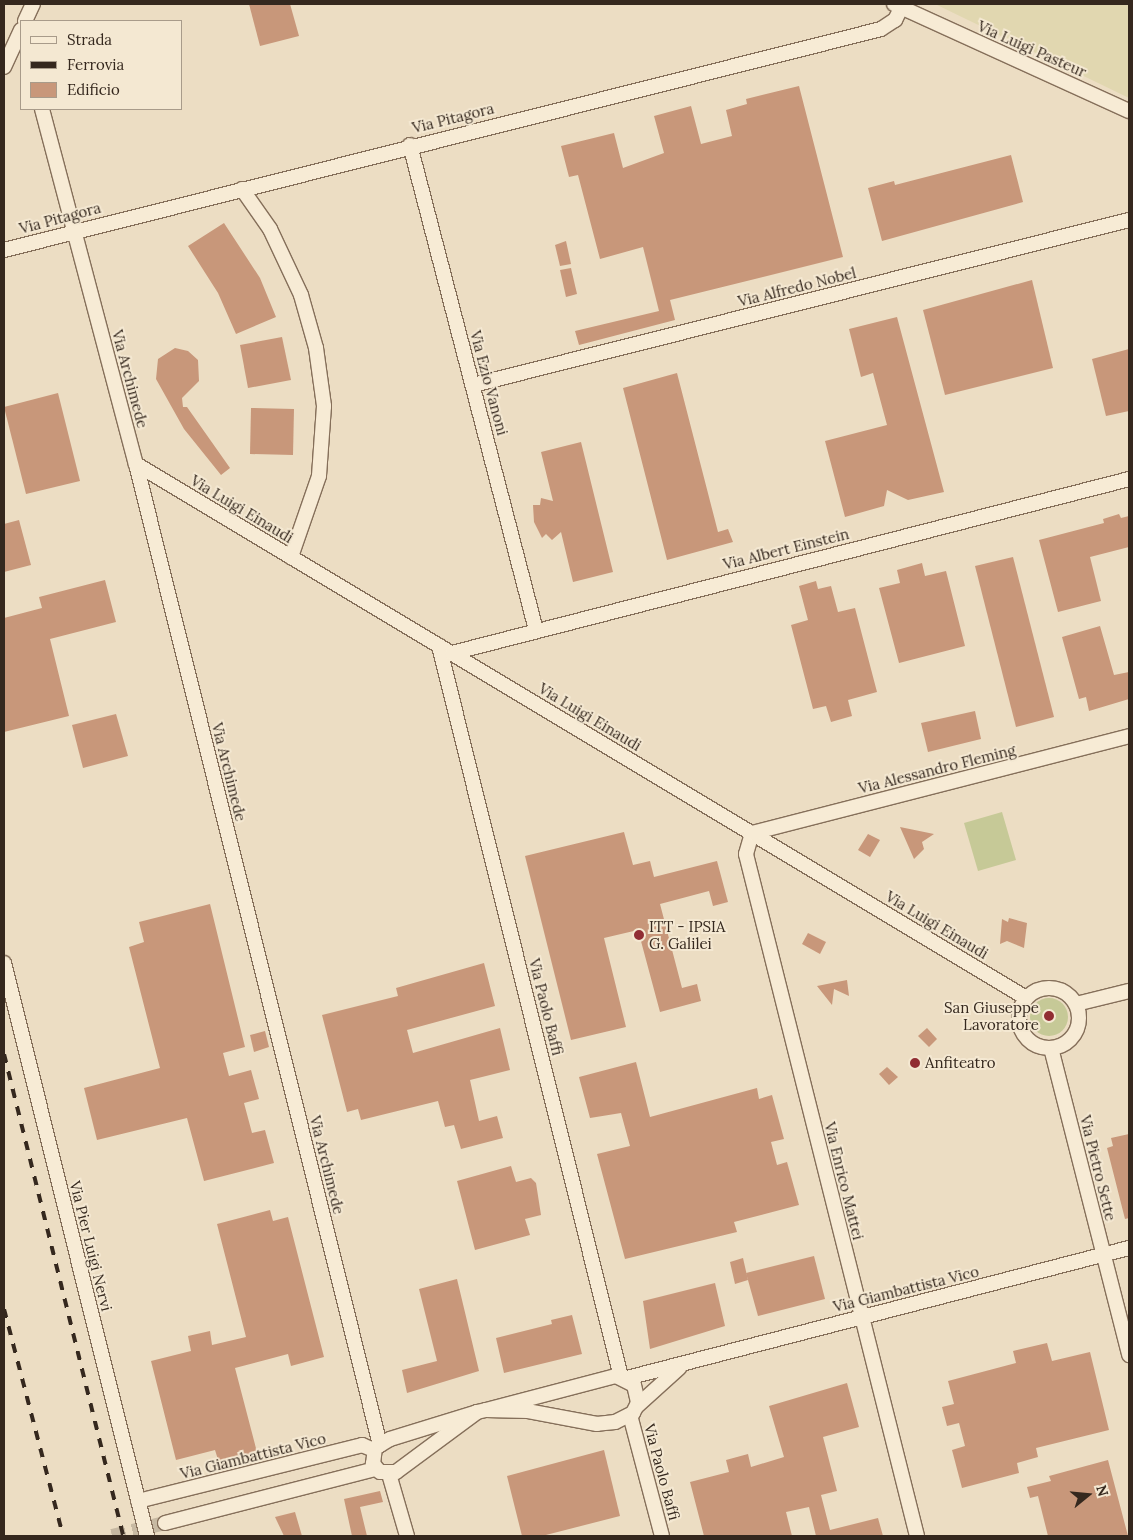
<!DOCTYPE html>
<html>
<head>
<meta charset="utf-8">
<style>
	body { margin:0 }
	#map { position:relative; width:1133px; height:1540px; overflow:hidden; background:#ecddc3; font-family:Lora,serif }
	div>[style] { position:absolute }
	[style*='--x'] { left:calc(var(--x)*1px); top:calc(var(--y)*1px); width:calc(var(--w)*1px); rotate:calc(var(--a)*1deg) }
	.farmland>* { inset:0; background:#e1d7b0 }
	.green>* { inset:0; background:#c6c997 }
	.round { border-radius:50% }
	.building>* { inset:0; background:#c8977a }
	.street-tunnel>* { height:14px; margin-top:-7px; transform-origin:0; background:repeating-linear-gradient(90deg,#c7b9a2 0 14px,transparent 0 21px) }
	.roads { filter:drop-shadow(1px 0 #856f5a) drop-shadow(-1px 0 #856f5a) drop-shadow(0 1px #856f5a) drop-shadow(0 -1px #856f5a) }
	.street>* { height:14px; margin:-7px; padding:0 7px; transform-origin:7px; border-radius:7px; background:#f7ebd5 }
	.street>.ring { margin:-7px; padding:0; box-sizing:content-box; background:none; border:14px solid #f7ebd5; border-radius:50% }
	.rail>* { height:4px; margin-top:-2px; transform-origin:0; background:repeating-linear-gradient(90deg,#35281e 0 9px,transparent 0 18px) }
	.dots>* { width:14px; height:14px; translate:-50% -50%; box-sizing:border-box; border:2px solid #f4e8d2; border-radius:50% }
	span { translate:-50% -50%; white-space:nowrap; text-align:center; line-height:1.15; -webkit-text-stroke:4px #f4e8d2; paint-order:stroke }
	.street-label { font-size:15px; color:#35281e }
	.poi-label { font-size:15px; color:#35281e }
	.left { translate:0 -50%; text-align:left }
	.right { translate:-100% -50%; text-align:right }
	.frame { position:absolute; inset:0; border:5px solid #35281e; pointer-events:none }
	.legend { position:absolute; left:20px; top:20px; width:162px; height:90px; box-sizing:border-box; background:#f4e8d2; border:1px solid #a89b8a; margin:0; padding:6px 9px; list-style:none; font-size:15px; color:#35281e }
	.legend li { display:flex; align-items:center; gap:10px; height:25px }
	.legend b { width:25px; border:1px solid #a89b8a }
	.north { position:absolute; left:1063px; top:1470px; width:50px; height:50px; -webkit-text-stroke:4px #f4e8d2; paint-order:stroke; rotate:73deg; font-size:14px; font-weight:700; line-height:20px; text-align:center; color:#35281e }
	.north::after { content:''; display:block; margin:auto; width:18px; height:22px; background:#35281e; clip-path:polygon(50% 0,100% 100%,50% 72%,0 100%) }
</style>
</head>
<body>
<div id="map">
	<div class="farmland">
		<i style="clip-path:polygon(935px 4px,1129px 4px,1129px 98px)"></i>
	</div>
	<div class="green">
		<i style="clip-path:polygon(1002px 812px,1016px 860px,978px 871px,964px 823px)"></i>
		<i class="round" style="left:1030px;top:998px;width:38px;height:38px"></i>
	</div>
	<div class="building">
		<i style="clip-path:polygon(249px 4px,290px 4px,299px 36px,260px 46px)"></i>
		<i style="clip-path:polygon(799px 86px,843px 257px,670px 300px,675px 320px,579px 345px,575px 331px,659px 311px,643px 247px,600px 259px,578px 175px,569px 177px,561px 146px,614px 133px,623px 168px,664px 153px,654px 116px,691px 106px,701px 144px,732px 136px,726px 110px,747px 104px,746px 99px)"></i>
		<i style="clip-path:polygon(1011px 155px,1023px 202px,882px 241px,868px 188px,894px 181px,895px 185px)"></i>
		<i style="clip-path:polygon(224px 223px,260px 278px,276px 317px,236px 334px,218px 293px,188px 246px)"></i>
		<i style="clip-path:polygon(566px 241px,571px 264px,560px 266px,555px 245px)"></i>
		<i style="clip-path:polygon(571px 268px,577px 294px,566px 297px,560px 270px)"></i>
		<i style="clip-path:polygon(1032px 280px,1053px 368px,945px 395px,923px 310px)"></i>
		<i style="clip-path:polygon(897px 317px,944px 492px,908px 500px,887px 490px,884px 506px,845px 517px,825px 441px,887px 425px,873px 373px,861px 377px,849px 329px)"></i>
		<i style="clip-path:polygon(282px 337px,291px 380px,248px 388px,240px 345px)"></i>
		<i style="clip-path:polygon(175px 348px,188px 351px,198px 360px,199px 381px,182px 398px,183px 407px,187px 407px,230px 468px,221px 475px,184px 429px,156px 379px,158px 359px)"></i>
		<i style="clip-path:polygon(1129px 349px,1129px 411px,1106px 416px,1092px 359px)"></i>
		<i style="clip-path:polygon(677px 373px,718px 532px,728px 529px,733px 542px,667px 560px,623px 388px)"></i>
		<i style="clip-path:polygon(58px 393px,80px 481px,26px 494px,4px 407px)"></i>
		<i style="clip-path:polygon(251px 408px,294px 409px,293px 455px,250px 454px)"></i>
		<i style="clip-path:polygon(581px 442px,613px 572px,573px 582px,561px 532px,552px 540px,546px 534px,542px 538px,534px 522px,533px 505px,540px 505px,541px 498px,553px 501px,541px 452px)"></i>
		<i style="clip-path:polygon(1119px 514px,1121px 518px,1129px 516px,1129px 547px,1090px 557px,1101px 601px,1058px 612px,1039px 540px,1104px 523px,1103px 519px)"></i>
		<i style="clip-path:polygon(19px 520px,31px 565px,4px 572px,4px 524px)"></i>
		<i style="clip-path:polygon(1013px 557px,1054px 717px,1016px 727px,975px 566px)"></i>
		<i style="clip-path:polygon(922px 563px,925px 576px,946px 571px,965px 646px,899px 663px,879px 588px,900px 583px,897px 570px)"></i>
		<i style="clip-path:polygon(105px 580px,116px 622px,50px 639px,69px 716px,4px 732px,4px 618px,42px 608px,39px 597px)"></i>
		<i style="clip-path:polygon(816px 581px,818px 589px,831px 586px,838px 612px,855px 608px,877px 692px,848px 700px,852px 716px,831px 722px,826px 706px,813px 709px,791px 625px,808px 620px,799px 586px)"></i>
		<i style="clip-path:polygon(1100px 626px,1114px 675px,1129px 672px,1129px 699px,1089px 711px,1086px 697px,1079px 699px,1062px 637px)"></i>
		<i style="clip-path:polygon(975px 711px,981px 739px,928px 752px,921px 723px)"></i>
		<i style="clip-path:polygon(116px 714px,128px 756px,83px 768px,72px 725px)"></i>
		<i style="clip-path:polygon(900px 827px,934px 834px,922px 842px,924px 849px,914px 859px)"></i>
		<i style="clip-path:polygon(624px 832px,633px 865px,650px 861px,654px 877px,717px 861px,728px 902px,713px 906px,709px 891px,660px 904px,682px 988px,697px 984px,701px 1001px,660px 1012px,638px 930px,604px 938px,626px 1027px,571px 1040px,525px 856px)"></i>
		<i style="clip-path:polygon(868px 834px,880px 840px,870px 857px,858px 850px)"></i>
		<i style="clip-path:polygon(210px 904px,245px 1047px,223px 1053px,229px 1076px,251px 1070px,259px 1099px,244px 1103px,252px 1133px,265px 1130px,274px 1163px,204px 1181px,187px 1118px,97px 1140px,84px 1088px,160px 1068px,129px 947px,144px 942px,139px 922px)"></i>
		<i style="clip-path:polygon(1009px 918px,1027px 923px,1024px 948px,1007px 941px,1000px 944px,1002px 919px,1008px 922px)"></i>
		<i style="clip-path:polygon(808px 933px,826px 942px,820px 954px,802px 944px)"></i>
		<i style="clip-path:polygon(484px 963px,495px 1006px,407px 1030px,413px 1053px,500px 1028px,510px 1070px,470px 1080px,479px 1121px,497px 1116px,503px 1138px,461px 1149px,454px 1125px,445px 1127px,438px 1101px,361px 1120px,358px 1109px,347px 1112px,322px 1015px,398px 996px,396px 988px)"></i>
		<i style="clip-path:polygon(847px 980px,849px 996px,834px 989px,832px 1005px,817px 986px)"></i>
		<i style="clip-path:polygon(927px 1028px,937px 1039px,929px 1047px,918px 1036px)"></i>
		<i style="clip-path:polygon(265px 1031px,269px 1047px,254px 1052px,250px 1035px)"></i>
		<i style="clip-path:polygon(636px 1062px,650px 1117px,757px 1088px,759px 1099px,772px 1095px,784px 1139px,771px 1142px,777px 1165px,787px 1162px,799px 1205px,734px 1222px,737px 1232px,625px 1259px,597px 1154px,630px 1146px,621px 1113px,590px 1118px,579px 1077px)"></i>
		<i style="clip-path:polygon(887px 1067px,898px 1077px,889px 1085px,879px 1074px)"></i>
		<i style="clip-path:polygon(1129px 1134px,1129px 1218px,1125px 1219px,1107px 1148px,1113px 1146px,1111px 1138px)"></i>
		<i style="clip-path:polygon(511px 1166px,516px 1182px,531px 1178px,536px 1183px,541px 1215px,525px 1219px,530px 1235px,475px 1250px,457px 1181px)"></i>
		<i style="clip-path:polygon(270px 1210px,273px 1221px,288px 1217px,324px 1357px,291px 1366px,288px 1354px,235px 1368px,258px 1456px,220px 1466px,215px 1450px,176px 1460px,151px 1361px,191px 1351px,188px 1336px,210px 1331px,212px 1345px,246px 1337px,217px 1224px)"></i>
		<i style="clip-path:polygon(814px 1256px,825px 1299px,758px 1316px,746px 1273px)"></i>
		<i style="clip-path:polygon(743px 1258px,748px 1280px,735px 1284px,730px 1262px)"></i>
		<i style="clip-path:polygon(457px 1279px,479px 1371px,407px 1393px,402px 1370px,437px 1361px,419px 1289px)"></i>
		<i style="clip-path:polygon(715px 1283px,725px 1326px,650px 1349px,643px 1301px)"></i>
		<i style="clip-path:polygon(572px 1315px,582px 1354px,504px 1373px,496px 1338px,552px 1324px,551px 1320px)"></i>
		<i style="clip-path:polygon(1047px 1343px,1052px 1361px,1090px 1352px,1109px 1430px,1036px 1448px,1038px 1457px,1017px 1463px,1019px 1473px,962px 1488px,952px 1450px,965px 1446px,959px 1423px,947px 1426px,942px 1407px,954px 1404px,948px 1381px,1016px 1363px,1013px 1351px)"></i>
		<i style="clip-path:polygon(847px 1383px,859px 1427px,823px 1437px,837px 1491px,821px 1495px,830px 1530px,878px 1518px,883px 1536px,816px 1536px,809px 1507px,786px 1512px,792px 1536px,704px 1536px,690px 1482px,729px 1472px,726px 1460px,748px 1454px,751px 1467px,784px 1457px,769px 1406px)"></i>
		<i style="clip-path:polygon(604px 1450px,620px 1516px,542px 1536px,522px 1536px,507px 1476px)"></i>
		<i style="clip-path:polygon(1108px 1460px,1128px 1536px,1048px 1536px,1038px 1496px,1030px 1498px,1027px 1487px,1051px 1481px,1049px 1476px)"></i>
		<i style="clip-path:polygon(380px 1491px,383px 1502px,360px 1507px,367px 1536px,352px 1536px,344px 1499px)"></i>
		<i style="clip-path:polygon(295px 1512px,302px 1536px,284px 1536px,275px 1517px)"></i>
	</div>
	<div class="street-tunnel">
		<i style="--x:112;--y:1536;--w:55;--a:-13.8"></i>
	</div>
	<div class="roads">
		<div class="street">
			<i style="--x:894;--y:4;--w:258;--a:24.5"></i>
			<i style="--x:25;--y:21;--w:19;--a:-65"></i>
			<i style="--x:4;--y:67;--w:41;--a:-65.3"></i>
			<i style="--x:42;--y:109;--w:367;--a:75.2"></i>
			<i style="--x:136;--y:464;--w:1011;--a:76.03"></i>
			<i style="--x:410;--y:145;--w:501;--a:75.44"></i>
			<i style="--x:242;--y:189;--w:49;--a:55"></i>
			<i style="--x:270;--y:229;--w:73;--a:64.8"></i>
			<i style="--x:301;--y:295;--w:55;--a:74.2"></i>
			<i style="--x:316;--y:348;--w:59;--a:82.1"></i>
			<i style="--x:324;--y:406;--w:70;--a:94.1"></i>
			<i style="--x:319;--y:476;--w:86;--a:109.1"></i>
			<i style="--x:4;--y:250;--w:904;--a:-14.14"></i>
			<i style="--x:881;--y:29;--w:17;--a:-33"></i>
			<i style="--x:895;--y:20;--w:13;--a:-63"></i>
			<i style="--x:473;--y:385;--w:676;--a:-14.12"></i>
			<i style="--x:136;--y:464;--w:1038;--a:30.96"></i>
			<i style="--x:439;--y:646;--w:753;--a:76.02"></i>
			<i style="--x:452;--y:653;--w:699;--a:-14.41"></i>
			<i style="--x:4;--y:963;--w:591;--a:75.99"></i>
			<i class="ring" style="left:1019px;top:988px;width:46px;height:46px"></i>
			<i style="--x:1076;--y:1004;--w:55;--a:-13.8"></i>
			<i style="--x:1051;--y:1048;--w:317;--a:75.7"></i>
			<i style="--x:616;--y:1376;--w:20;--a:27"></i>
			<i style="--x:634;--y:1385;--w:18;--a:77"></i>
			<i style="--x:638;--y:1403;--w:11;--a:117"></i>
			<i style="--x:633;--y:1413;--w:20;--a:153"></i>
			<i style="--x:615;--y:1422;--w:18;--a:174"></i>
			<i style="--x:597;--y:1424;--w:70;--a:-169.3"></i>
			<i style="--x:528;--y:1411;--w:42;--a:-178.6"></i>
			<i style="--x:486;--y:1410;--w:134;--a:-14.7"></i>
			<i style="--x:627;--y:1378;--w:519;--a:-14.52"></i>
			<i style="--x:637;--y:1406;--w:57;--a:-42.1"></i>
			<i style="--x:477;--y:1412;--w:101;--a:143.5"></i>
			<i style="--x:396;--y:1472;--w:16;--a:180"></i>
			<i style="--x:380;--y:1472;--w:11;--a:-131"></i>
			<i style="--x:373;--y:1464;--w:16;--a:-83"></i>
			<i style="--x:375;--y:1448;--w:17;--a:-31"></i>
			<i style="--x:390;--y:1439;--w:91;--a:-17.2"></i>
			<i style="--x:477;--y:1412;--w:9;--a:-13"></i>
			<i style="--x:630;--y:1415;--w:125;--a:75.2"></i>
			<i style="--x:389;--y:1474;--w:65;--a:73.8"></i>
			<i style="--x:138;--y:1501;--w:231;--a:-14"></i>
			<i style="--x:362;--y:1445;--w:13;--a:23"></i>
			<i style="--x:165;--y:1523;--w:217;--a:-14.4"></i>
			<i style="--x:917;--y:1536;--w:703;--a:-104.08"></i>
			<i style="--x:746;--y:854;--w:22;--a:-74"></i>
			<i style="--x:752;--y:833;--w:389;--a:-14.4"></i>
		</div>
	</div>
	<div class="rail">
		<i style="--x:4;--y:1054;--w:496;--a:76.1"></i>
		<i style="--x:4;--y:1309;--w:235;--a:75.4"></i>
	</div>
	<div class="dots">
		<i style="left:639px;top:935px;background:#912d33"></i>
		<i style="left:1049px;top:1016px;background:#912d33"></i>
		<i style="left:915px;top:1063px;background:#912d33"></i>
	</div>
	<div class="street-label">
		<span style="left:1032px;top:49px;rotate:24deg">Via Luigi Pasteur</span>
		<span style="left:453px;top:118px;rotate:-14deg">Via Pitagora</span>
		<span style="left:60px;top:218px;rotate:-15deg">Via Pitagora</span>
		<span style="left:797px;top:287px;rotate:-14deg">Via Alfredo Nobel</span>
		<span style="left:130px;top:379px;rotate:75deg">Via Archimede</span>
		<span style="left:489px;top:383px;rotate:75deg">Via Ezio Vanoni</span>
		<span style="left:242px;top:509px;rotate:31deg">Via Luigi Einaudi</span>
		<span style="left:786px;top:549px;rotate:-14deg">Via Albert Einstein</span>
		<span style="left:590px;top:717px;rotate:31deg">Via Luigi Einaudi</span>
		<span style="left:937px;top:769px;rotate:-14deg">Via Alessandro Fleming</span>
		<span style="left:229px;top:772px;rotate:76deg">Via Archimede</span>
		<span style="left:937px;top:925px;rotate:31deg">Via Luigi Einaudi</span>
		<span style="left:546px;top:1007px;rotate:76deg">Via Paolo Baffi</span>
		<span style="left:327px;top:1165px;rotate:76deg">Via Archimede</span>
		<span style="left:1098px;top:1168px;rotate:76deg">Via Pietro Sette</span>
		<span style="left:844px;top:1181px;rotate:76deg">Via Enrico Mattei</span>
		<span style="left:91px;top:1246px;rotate:76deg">Via Pier Luigi Nervi</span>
		<span style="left:906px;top:1289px;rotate:-14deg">Via Giambattista Vico</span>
		<span style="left:253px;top:1456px;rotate:-14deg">Via Giambattista Vico</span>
		<span style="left:662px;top:1472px;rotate:75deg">Via Paolo Baffi</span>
	</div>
	<div class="poi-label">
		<span class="left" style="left:649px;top:935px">ITT - IPSIA<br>G. Galilei</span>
		<span class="right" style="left:1039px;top:1016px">San Giuseppe<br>Lavoratore</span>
		<span class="left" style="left:925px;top:1063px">Anfiteatro</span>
	</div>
	<div class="frame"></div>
	<ul class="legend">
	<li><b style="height:6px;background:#f7ebd5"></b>Strada</li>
	<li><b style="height:6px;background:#35281e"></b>Ferrovia</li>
	<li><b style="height:14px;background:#c8977a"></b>Edificio</li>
	</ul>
	<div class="north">N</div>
</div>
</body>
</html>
